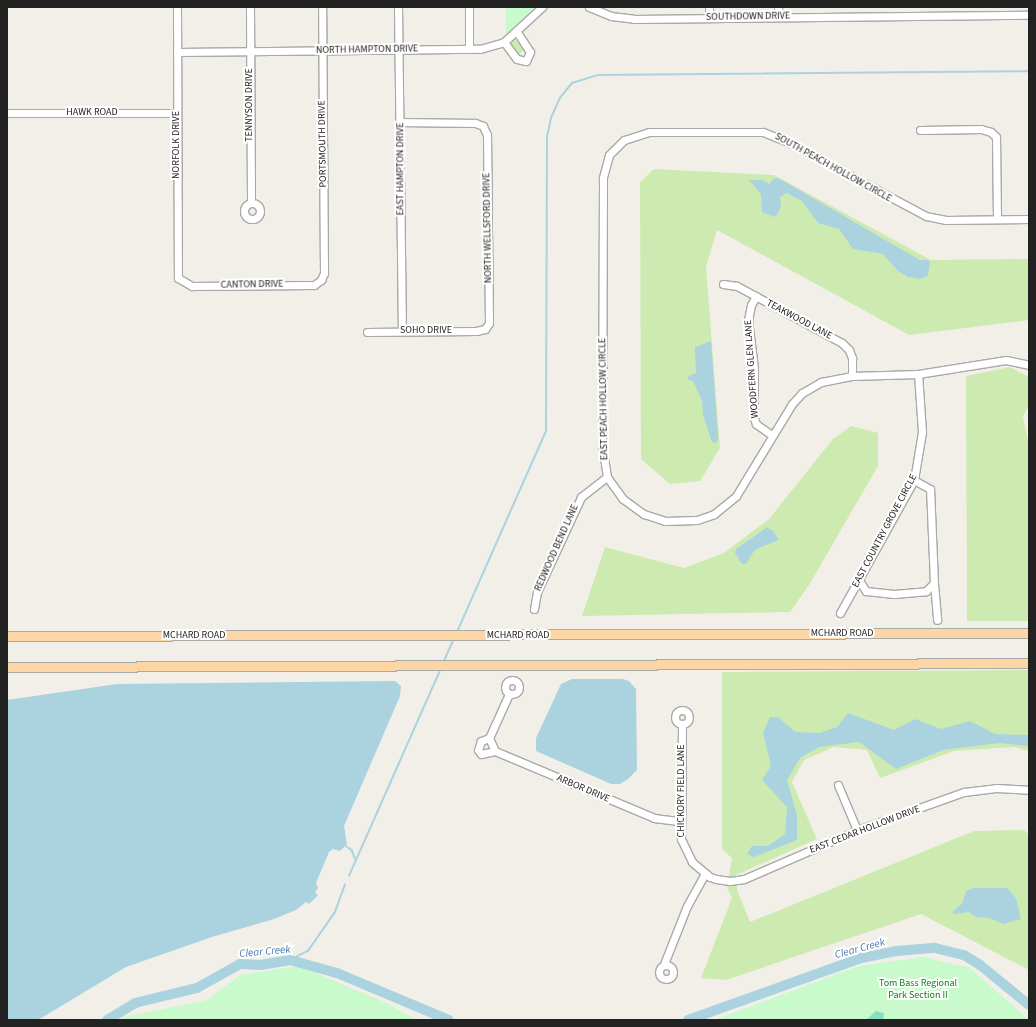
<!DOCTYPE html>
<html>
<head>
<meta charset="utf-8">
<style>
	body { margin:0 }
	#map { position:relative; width:1036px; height:1027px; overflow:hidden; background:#f2efe9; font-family:"Source Sans 3",sans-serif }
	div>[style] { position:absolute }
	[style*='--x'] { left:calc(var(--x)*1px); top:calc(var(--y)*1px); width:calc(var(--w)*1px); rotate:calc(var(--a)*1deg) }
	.grass>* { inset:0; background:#cdebb0 }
	.round { border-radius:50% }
	.park>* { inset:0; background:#c8facc }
	.pitch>* { inset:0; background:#88e0be }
	.water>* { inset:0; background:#aad3df }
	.stream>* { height:1.5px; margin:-0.75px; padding:0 0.75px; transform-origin:0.75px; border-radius:0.75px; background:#aad3df }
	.river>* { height:10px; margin:-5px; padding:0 5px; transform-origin:5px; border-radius:5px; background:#aad3df }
	.roads { filter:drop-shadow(1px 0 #a9a9a9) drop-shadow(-1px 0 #a9a9a9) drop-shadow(0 1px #a9a9a9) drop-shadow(0 -1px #a9a9a9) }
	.minor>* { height:7px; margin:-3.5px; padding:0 3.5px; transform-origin:3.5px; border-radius:3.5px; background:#fff }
	.minor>.ring { margin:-3.5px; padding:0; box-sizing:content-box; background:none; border:7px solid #fff; border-radius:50% }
	.major>* { height:9px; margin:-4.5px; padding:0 4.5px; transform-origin:4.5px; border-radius:4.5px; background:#fcd6a4 }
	span { translate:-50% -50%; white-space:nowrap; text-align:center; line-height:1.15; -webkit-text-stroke:4px #fff; paint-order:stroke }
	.street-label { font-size:10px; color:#222 }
	.park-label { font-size:10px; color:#0c8416 }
	.water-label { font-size:11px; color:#4a7aab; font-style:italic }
	.frame { position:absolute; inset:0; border:8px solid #222; pointer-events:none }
</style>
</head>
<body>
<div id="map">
	<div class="grass">
		<i class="round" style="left:510px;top:40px;width:14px;height:14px"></i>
		<i style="clip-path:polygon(654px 169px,774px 175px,931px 260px,1029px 259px,1029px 320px,909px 335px,717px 230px,706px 267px,720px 448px,700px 481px,670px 484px,641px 459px,640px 182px)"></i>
		<i style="clip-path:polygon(1010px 367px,1029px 377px,1029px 406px,1023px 416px,1029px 446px,1029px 621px,967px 621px,966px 376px)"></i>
		<i style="clip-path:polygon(851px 426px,878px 433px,878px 466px,809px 585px,790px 612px,582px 616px,605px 547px,684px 568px,724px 553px,769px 519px,833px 439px)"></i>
		<i style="clip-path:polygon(1029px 670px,1029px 751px,1014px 747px,954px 751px,880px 778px,867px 750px,834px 747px,804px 760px,792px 782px,817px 839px,736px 875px,737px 890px,750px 922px,974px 831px,1024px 830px,1029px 835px,1029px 970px,921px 914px,726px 980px,701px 978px,732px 898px,727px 888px,732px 858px,722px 849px,722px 672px)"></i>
	</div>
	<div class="park">
		<i style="clip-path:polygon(506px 7px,535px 7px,506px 34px)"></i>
		<i style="clip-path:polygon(923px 957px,970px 968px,1029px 1020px,714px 1020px,859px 966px)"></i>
		<i style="clip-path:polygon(299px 966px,382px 1001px,417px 1020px,122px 1020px,125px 1017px,207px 1000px,240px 975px)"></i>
	</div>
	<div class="pitch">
		<i style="clip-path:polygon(876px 1011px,884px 1013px,883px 1020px,866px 1020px)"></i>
	</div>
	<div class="water">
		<i style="clip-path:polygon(778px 178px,920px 260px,928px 260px,930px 262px,928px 276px,920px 279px,908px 277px,898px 271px,883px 254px,853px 249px,839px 229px,818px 223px,802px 201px,787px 193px,780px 197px,781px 206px,777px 215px,774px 217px,762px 212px,761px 194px,749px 180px,762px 180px,769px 184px,773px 179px)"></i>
		<i style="clip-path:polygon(711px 341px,718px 436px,718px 441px,715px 443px,712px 442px,703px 415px,702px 401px,693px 381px,688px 380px,688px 376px,696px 373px,695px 347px)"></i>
		<i style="clip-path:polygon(767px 527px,773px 531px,779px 540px,761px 547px,754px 551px,746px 564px,742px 564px,735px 553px,736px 549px)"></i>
		<i style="clip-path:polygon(572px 679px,623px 679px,629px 681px,636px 689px,637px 770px,628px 779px,620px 784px,611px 784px,536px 751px,536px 738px,561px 684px)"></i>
		<i style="clip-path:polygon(395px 681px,401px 686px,400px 696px,344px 826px,347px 844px,340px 851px,333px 849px,329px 852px,316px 883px,318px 888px,315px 892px,318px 895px,309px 904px,306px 902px,296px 910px,274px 919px,212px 937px,126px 967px,38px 1020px,7px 1020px,7px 700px,117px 684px)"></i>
		<i style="clip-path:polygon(848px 713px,894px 730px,915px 719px,941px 729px,970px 721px,995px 734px,1029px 735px,1029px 746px,999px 743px,943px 750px,896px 769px,859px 742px,819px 747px,800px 758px,787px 780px,797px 815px,797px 840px,754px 857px,747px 854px,752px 846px,768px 846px,785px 834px,787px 807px,762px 780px,771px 766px,763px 733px,770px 717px,778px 717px,795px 732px,820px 733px,837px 727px)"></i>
		<i style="clip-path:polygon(973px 888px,1007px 888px,1016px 898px,1021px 919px,1003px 924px,989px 918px,976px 917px,969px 912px,953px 914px,953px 911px,962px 904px,966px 891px)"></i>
	</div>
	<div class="stream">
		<i style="--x:457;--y:632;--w:220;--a:-66.1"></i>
		<i style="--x:546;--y:431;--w:294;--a:-89.8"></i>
		<i style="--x:547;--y:137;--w:19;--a:-78"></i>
		<i style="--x:551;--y:118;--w:22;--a:-66"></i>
		<i style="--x:560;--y:98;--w:19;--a:-51"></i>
		<i style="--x:572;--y:83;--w:28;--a:-17"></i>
		<i style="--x:599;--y:75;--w:430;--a:-0.5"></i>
		<i style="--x:444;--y:661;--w:24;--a:-66"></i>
		<i style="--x:346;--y:846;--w:7;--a:34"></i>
		<i style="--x:352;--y:850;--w:9;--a:69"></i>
		<i style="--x:349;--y:876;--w:227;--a:-66.1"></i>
		<i style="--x:290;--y:960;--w:20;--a:-27"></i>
		<i style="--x:308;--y:951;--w:47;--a:-55.3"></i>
		<i style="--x:335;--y:912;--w:29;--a:-70"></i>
	</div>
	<div class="river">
		<i style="--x:107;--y:1020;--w:33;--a:-31"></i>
		<i style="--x:135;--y:1003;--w:64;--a:-13.6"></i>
		<i style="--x:197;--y:988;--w:49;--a:-29.2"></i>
		<i style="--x:240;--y:964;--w:20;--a:3"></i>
		<i style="--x:260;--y:965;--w:30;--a:-9"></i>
		<i style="--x:290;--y:960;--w:49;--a:15.5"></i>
		<i style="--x:337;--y:973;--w:121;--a:22.8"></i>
		<i style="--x:688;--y:1020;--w:184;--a:-19.7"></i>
		<i style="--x:861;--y:958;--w:37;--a:-11"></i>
		<i style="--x:897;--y:951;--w:38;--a:-5"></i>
		<i style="--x:935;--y:948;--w:30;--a:14"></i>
		<i style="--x:964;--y:955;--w:19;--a:32"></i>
		<i style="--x:980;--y:965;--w:63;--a:39.2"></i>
	</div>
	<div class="roads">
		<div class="minor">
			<i style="--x:177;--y:7;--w:271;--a:89.8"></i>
			<i style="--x:178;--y:278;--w:16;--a:30"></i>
			<i style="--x:192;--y:286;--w:122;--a:-0.5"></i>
			<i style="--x:314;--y:285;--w:9;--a:-36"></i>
			<i style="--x:321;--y:280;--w:8;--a:-67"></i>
			<i style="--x:324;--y:273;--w:266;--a:-90.4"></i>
			<i style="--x:250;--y:7;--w:196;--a:89.7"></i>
			<i style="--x:398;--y:7;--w:324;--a:89.3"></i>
			<i style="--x:469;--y:7;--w:42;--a:90"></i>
			<i style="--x:589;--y:7;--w:24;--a:22"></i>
			<i style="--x:611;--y:16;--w:23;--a:7"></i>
			<i style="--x:634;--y:19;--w:395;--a:-0.6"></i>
			<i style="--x:709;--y:7;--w:11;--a:90"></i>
			<i style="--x:778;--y:7;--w:10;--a:84"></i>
			<i style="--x:504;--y:42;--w:21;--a:53"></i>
			<i style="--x:517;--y:59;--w:9;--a:13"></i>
			<i style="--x:526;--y:61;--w:10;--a:-66"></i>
			<i style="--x:530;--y:52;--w:24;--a:-123"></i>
			<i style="--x:177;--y:52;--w:303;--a:-0.6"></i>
			<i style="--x:480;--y:49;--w:25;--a:-16"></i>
			<i style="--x:504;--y:42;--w:52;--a:-42.6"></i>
			<i style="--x:7;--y:113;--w:170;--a:0"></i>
			<i style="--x:920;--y:130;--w:61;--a:-0.9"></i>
			<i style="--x:981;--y:129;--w:10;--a:17"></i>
			<i style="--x:991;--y:132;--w:7;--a:45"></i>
			<i style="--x:996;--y:137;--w:82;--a:89.3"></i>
			<i class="ring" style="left:244px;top:203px;width:9px;height:9px"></i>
			<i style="--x:1029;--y:219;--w:83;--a:179.3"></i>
			<i style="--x:946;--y:220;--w:20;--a:-169"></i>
			<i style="--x:926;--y:216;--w:157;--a:-151.8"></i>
			<i style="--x:788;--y:142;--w:27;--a:-158"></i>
			<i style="--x:763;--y:132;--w:114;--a:180"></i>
			<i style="--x:649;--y:132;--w:26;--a:162"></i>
			<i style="--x:624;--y:140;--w:21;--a:135"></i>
			<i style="--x:609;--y:155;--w:24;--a:105"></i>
			<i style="--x:603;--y:178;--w:267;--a:90.2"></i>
			<i style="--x:602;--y:445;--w:32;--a:81"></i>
			<i style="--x:607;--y:477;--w:27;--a:54"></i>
			<i style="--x:623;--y:499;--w:26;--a:36"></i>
			<i style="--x:644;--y:514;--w:22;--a:18"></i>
			<i style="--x:665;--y:521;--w:32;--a:-2"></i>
			<i style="--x:697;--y:520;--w:18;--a:-19"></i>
			<i style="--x:714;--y:514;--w:28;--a:-39"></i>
			<i style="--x:736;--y:496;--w:108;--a:-58.7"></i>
			<i style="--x:792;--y:404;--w:15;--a:-48"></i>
			<i style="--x:802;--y:393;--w:22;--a:-30"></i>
			<i style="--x:821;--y:382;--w:32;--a:-11"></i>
			<i style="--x:852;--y:376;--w:66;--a:-1.7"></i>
			<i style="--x:918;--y:374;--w:89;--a:-9"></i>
			<i style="--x:1006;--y:360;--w:24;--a:12"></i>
			<i style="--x:723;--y:284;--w:14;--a:8"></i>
			<i style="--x:737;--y:286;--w:119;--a:28.5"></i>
			<i style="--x:842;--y:343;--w:10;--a:45"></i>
			<i style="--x:849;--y:350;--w:9;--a:69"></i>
			<i style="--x:852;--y:358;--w:18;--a:90"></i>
			<i style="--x:756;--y:296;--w:10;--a:119"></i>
			<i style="--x:751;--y:305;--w:15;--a:101"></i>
			<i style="--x:748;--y:320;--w:48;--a:82.9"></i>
			<i style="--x:754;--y:368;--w:50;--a:90"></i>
			<i style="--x:754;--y:418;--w:6;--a:72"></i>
			<i style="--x:756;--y:424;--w:19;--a:35"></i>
			<i style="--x:367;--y:332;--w:109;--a:-0.5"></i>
			<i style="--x:476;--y:331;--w:9;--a:-13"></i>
			<i style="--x:485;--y:329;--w:7;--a:-56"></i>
			<i style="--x:489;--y:323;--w:188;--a:-90.6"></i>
			<i style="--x:487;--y:135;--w:10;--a:-114"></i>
			<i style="--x:483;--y:126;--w:9;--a:-159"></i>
			<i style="--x:475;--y:123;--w:74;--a:-179.2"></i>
			<i style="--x:859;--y:580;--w:13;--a:58"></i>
			<i style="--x:866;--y:591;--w:28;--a:6"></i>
			<i style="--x:894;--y:594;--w:32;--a:-5"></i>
			<i style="--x:926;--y:591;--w:11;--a:-45"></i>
			<i style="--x:934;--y:583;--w:94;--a:-92.4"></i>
			<i style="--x:930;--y:489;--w:18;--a:-151"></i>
			<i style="--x:934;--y:583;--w:37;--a:85"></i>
			<i style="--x:534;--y:609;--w:17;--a:-80"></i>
			<i style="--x:537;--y:592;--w:105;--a:-65.1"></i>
			<i style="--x:581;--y:497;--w:33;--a:-38"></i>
			<i style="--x:840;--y:613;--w:152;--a:-60.9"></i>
			<i style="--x:914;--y:480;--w:49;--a:-80.5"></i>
			<i style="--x:922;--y:432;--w:58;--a:-93.9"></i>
			<i class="ring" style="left:505px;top:680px;width:7px;height:7px"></i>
			<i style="--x:509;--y:694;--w:48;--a:114.4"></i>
			<i style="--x:489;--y:738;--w:14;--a:65"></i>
			<i style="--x:495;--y:751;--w:173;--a:22.8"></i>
			<i style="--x:654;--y:818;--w:26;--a:7"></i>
			<i class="ring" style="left:675px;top:710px;width:7px;height:7px"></i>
			<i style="--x:682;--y:724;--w:115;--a:90.5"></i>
			<i style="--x:681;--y:839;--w:25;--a:64"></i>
			<i style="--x:692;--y:862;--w:23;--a:40"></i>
			<i style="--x:710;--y:877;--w:6;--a:18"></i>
			<i style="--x:716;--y:879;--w:14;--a:8"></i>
			<i style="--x:730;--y:881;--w:14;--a:-8"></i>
			<i style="--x:744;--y:879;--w:123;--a:-23.4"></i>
			<i style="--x:857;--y:830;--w:114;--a:-19.6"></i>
			<i style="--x:964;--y:792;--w:32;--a:-7"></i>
			<i style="--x:996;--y:788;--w:33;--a:3"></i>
			<i style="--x:489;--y:738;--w:9;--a:159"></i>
			<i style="--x:481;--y:741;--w:9;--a:108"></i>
			<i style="--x:478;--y:750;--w:5;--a:53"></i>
			<i style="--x:481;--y:754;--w:14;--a:-12"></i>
			<i style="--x:838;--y:785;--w:49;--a:67.1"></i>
			<i style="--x:664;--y:964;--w:62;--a:-68.4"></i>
			<i style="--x:687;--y:906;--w:37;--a:-61"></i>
			<i class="ring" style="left:659px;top:965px;width:7px;height:7px"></i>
		</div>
		<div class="major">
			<i style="--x:7;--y:636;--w:1022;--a:-0.17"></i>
			<i style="--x:7;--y:667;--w:1022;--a:-0.22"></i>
		</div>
	</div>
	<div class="street-label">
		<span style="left:748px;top:17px;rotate:-1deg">SOUTHDOWN DRIVE</span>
		<span style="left:367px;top:50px;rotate:-1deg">NORTH HAMPTON DRIVE</span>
		<span style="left:250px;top:105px;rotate:-90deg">TENNYSON DRIVE</span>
		<span style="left:92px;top:113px">HAWK ROAD</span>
		<span style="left:323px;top:144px;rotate:-91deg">PORTSMOUTH DRIVE</span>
		<span style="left:177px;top:145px;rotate:-90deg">NORFOLK DRIVE</span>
		<span style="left:833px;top:168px;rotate:29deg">SOUTH PEACH HOLLOW CIRCLE</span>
		<span style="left:401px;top:169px;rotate:-90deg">EAST HAMPTON DRIVE</span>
		<span style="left:488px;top:228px;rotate:-91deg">NORTH WELLSFORD DRIVE</span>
		<span style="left:252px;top:285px;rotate:-1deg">CANTON DRIVE</span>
		<span style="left:799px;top:320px;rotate:28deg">TEAKWOOD LANE</span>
		<span style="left:426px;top:331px">SOHO DRIVE</span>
		<span style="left:752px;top:369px;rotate:-94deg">WOODFERN GLEN LANE</span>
		<span style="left:604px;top:399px;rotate:-91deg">EAST PEACH HOLLOW CIRCLE</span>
		<span style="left:885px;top:531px;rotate:-62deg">EAST COUNTRY GROVE CIRCLE</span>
		<span style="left:557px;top:548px;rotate:-66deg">REDWOOD BEND LANE</span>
		<span style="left:842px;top:634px">MCHARD ROAD</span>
		<span style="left:194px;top:636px">MCHARD ROAD</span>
		<span style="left:518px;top:636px">MCHARD ROAD</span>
		<span style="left:583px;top:789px;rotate:23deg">ARBOR DRIVE</span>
		<span style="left:682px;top:791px;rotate:-90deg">CHICKORY FIELD LANE</span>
		<span style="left:865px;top:830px;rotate:-21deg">EAST CEDAR HOLLOW DRIVE</span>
	</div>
	<div class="park-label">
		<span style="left:918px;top:989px">Tom Bass Regional<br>Park Section II</span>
	</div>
	<div class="water-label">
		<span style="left:860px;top:949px;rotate:-15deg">Clear Creek</span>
		<span style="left:265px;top:952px;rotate:-5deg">Clear Creek</span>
	</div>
	<div class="frame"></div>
</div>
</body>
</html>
